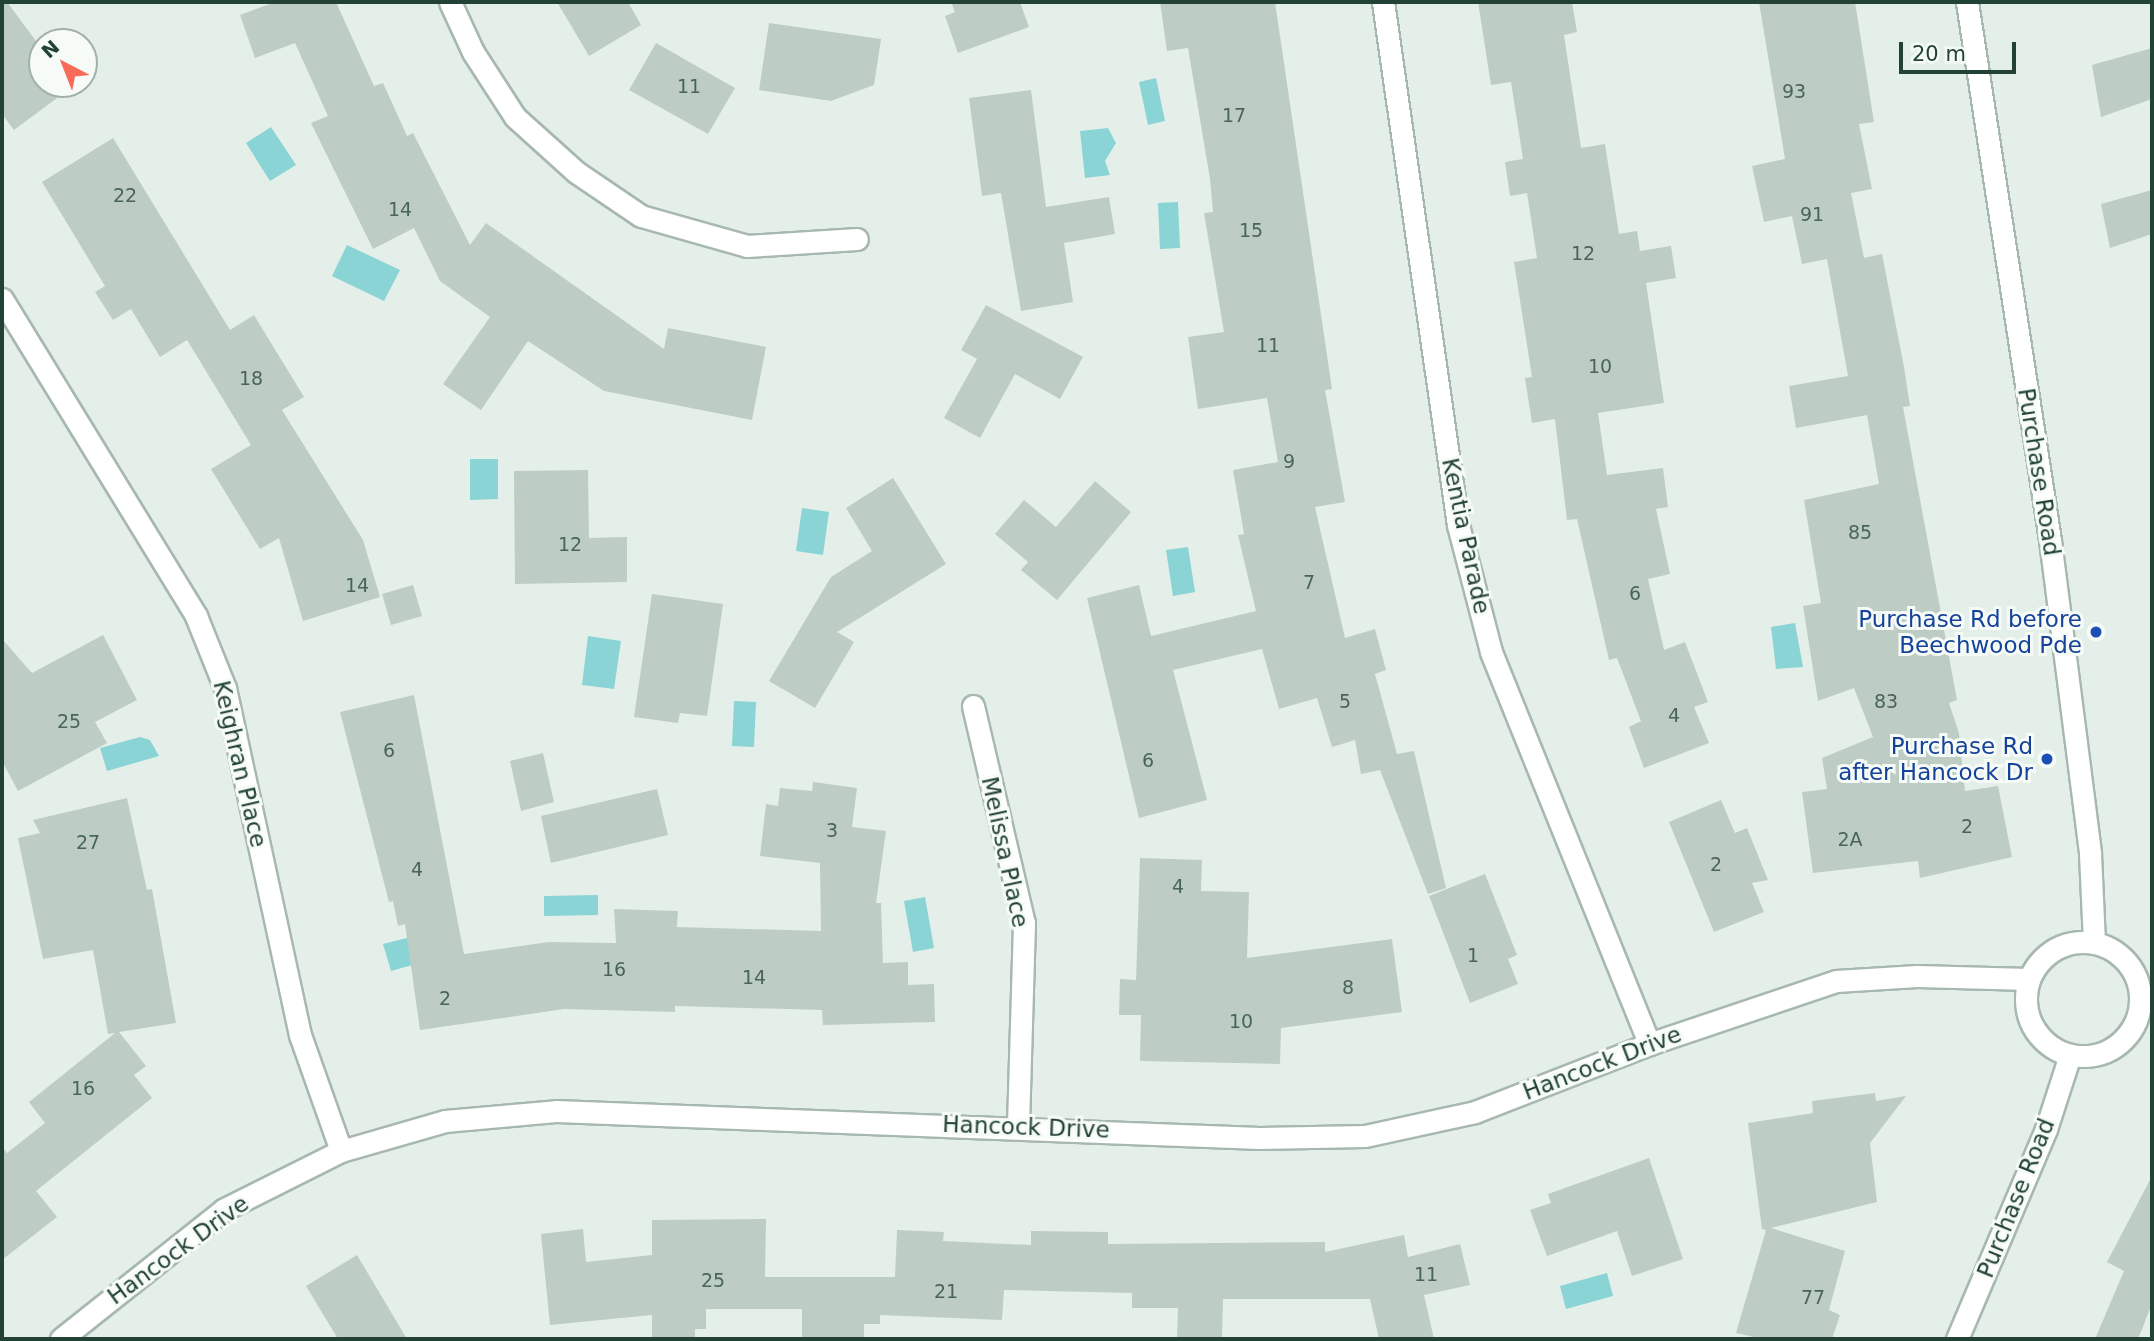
<!DOCTYPE html>
<html>
<head>
<meta charset="utf-8">
<style>
	body { margin:0 }
	#map { position:relative; width:2154px; height:1341px; overflow:hidden; background:#e5efe9; font-family:"DejaVu Sans",sans-serif }
	div>[style] { position:absolute }
	[style*='--x'] { left:calc(var(--x)*1px); top:calc(var(--y)*1px); width:calc(var(--w)*1px); rotate:calc(var(--a)*1deg) }
	.water>* { inset:0; background:#8ad4d6 }
	.building>* { inset:0; background:#bdcdc4 }
	.roads { filter:drop-shadow(2px 0 #a7b8af) drop-shadow(-2px 0 #a7b8af) drop-shadow(0 2px #a7b8af) drop-shadow(0 -2px #a7b8af) }
	.street>* { height:21px; margin:-10.5px; padding:0 10.5px; transform-origin:10.5px; border-radius:10.5px; background:#fff }
	.secondary>* { height:21px; margin:-10.5px; padding:0 10.5px; transform-origin:10.5px; border-radius:10.5px; background:#fff }
	.secondary>.ring { margin:-10.5px; padding:0; box-sizing:content-box; background:none; border:21px solid #fff; border-radius:50% }
	.dots>* { width:19px; height:19px; translate:-50% -50%; box-sizing:border-box; border:4px solid #f6fbf7; border-radius:50% }
	span { translate:-50% -50%; white-space:nowrap; text-align:center; line-height:1.15; -webkit-text-stroke:6px #f6fbf7; paint-order:stroke }
	.number-label { font-size:19px; color:#496559 }
	.number-label span { -webkit-text-stroke-width:0 }
	.street-label { font-size:23px; color:#224235 }
	.transit-label { font-size:23px; color:#164399 }
	.right { translate:-100% -50%; text-align:right }
	.frame { position:absolute; inset:0; border:4px solid #224235; pointer-events:none }
	.north { position:absolute; left:28px; top:28px; width:70px; height:70px; box-sizing:border-box; background:#f6fbf7; border:2px solid #a1b1a9; border-radius:50%; rotate:318deg; font-size:19px; font-weight:700; line-height:28px; text-align:center; color:#224235 }
	.north::after { content:''; display:block; margin:auto; width:24px; height:32px; background:#f96b59; clip-path:polygon(50% 0,100% 100%,50% 72%,0 100%) }
	.scale { position:absolute; left:1899px; top:42px; width:117px; height:32px; box-sizing:border-box; border:4px solid #224235; border-top:0; padding-left:9px; font-size:21px; line-height:24px; white-space:nowrap; color:#224235; -webkit-text-stroke:5px #f6fbf7; paint-order:stroke }
</style>
</head>
<body>
<div id="map">
	<div class="water">
		<i style="clip-path:polygon(1156px 78px,1165px 121px,1148px 125px,1139px 82px)"></i>
		<i style="clip-path:polygon(271px 127px,296px 165px,270px 181px,246px 143px)"></i>
		<i style="clip-path:polygon(1108px 128px,1116px 143px,1105px 161px,1110px 175px,1085px 178px,1080px 131px)"></i>
		<i style="clip-path:polygon(1178px 202px,1180px 248px,1160px 249px,1158px 203px)"></i>
		<i style="clip-path:polygon(347px 245px,400px 270px,384px 301px,332px 276px)"></i>
		<i style="clip-path:polygon(470px 459px,498px 459px,498px 499px,470px 500px)"></i>
		<i style="clip-path:polygon(802px 508px,829px 512px,823px 555px,796px 551px)"></i>
		<i style="clip-path:polygon(1188px 547px,1195px 592px,1173px 596px,1166px 550px)"></i>
		<i style="clip-path:polygon(1795px 623px,1803px 667px,1776px 669px,1771px 627px)"></i>
		<i style="clip-path:polygon(588px 636px,621px 641px,614px 689px,582px 685px)"></i>
		<i style="clip-path:polygon(734px 701px,756px 702px,754px 747px,732px 746px)"></i>
		<i style="clip-path:polygon(140px 737px,150px 740px,159px 756px,107px 771px,100px 748px)"></i>
		<i style="clip-path:polygon(598px 895px,598px 915px,544px 916px,544px 896px)"></i>
		<i style="clip-path:polygon(925px 897px,934px 948px,913px 952px,904px 901px)"></i>
		<i style="clip-path:polygon(423px 934px,430px 960px,391px 971px,383px 944px)"></i>
		<i style="clip-path:polygon(1607px 1273px,1613px 1296px,1566px 1309px,1560px 1286px)"></i>
	</div>
	<div class="building">
		<i style="clip-path:polygon(2px 2px,7px 2px,42px 49px,42px 84px,76px 84px,14px 130px,2px 114px)"></i>
		<i style="clip-path:polygon(275px 2px,336px 2px,374px 86px,383px 83px,407px 136px,413px 133px,470px 245px,486px 223px,664px 349px,668px 328px,766px 347px,752px 420px,604px 391px,528px 341px,481px 410px,443px 384px,490px 317px,440px 281px,414px 228px,373px 249px,311px 123px,328px 116px,295px 43px,255px 58px,240px 15px)"></i>
		<i style="clip-path:polygon(557px 2px,628px 2px,641px 25px,589px 56px)"></i>
		<i style="clip-path:polygon(951px 2px,1020px 2px,1029px 27px,958px 53px,945px 16px,955px 12px)"></i>
		<i style="clip-path:polygon(1160px 2px,1275px 2px,1332px 389px,1325px 390px,1345px 502px,1315px 507px,1345px 638px,1375px 629px,1386px 670px,1375px 674px,1397px 754px,1414px 751px,1446px 888px,1428px 894px,1380px 770px,1361px 774px,1355px 740px,1332px 747px,1317px 698px,1279px 709px,1262px 649px,1173px 670px,1207px 800px,1139px 818px,1087px 598px,1139px 585px,1151px 636px,1256px 611px,1238px 535px,1244px 534px,1233px 470px,1278px 462px,1267px 398px,1198px 409px,1188px 337px,1224px 332px,1204px 213px,1213px 212px,1210px 179px,1188px 48px,1167px 51px)"></i>
		<i style="clip-path:polygon(1478px 2px,1572px 2px,1577px 32px,1564px 35px,1581px 148px,1605px 144px,1619px 234px,1637px 231px,1640px 251px,1671px 246px,1676px 278px,1646px 283px,1664px 403px,1598px 413px,1607px 475px,1663px 468px,1668px 507px,1656px 509px,1670px 574px,1648px 579px,1664px 650px,1685px 642px,1708px 702px,1694px 707px,1709px 743px,1644px 768px,1629px 727px,1641px 721px,1617px 658px,1609px 660px,1577px 519px,1567px 520px,1555px 419px,1532px 423px,1525px 378px,1532px 377px,1514px 262px,1537px 258px,1527px 193px,1510px 196px,1505px 162px,1523px 159px,1511px 82px,1491px 85px)"></i>
		<i style="clip-path:polygon(1759px 2px,1855px 2px,1874px 122px,1859px 124px,1872px 189px,1851px 193px,1864px 258px,1882px 254px,1904px 367px,1910px 406px,1903px 407px,1957px 700px,1949px 703px,1959px 733px,1965px 791px,1998px 786px,2012px 857px,1920px 878px,1918px 861px,1813px 873px,1802px 792px,1827px 789px,1822px 758px,1873px 737px,1854px 688px,1818px 701px,1803px 606px,1821px 603px,1804px 500px,1879px 484px,1867px 415px,1796px 428px,1789px 386px,1848px 376px,1827px 259px,1802px 264px,1792px 216px,1764px 222px,1752px 166px,1785px 159px)"></i>
		<i style="clip-path:polygon(769px 23px,881px 39px,874px 85px,831px 101px,759px 90px)"></i>
		<i style="clip-path:polygon(656px 43px,735px 88px,708px 134px,629px 90px)"></i>
		<i style="clip-path:polygon(2152px 48px,2152px 99px,2101px 117px,2092px 65px)"></i>
		<i style="clip-path:polygon(1031px 90px,1046px 207px,1109px 197px,1115px 234px,1064px 243px,1073px 302px,1021px 311px,1001px 193px,982px 196px,969px 98px)"></i>
		<i style="clip-path:polygon(113px 138px,230px 330px,254px 315px,304px 397px,282px 410px,363px 540px,380px 597px,303px 621px,279px 538px,260px 549px,211px 469px,251px 445px,187px 340px,160px 357px,131px 309px,113px 320px,95px 292px,105px 286px,42px 182px)"></i>
		<i style="clip-path:polygon(2152px 190px,2152px 234px,2110px 248px,2101px 204px)"></i>
		<i style="clip-path:polygon(986px 305px,1083px 357px,1060px 399px,1015px 374px,980px 438px,944px 418px,977px 359px,961px 350px)"></i>
		<i style="clip-path:polygon(588px 470px,589px 538px,627px 537px,627px 582px,515px 584px,514px 471px)"></i>
		<i style="clip-path:polygon(893px 478px,946px 564px,837px 632px,854px 642px,815px 708px,769px 681px,831px 577px,872px 551px,846px 508px)"></i>
		<i style="clip-path:polygon(1095px 481px,1131px 512px,1057px 600px,1021px 570px,1028px 562px,995px 534px,1024px 500px,1056px 527px)"></i>
		<i style="clip-path:polygon(413px 585px,422px 616px,391px 625px,382px 594px)"></i>
		<i style="clip-path:polygon(652px 594px,723px 604px,707px 716px,680px 713px,678px 723px,634px 717px)"></i>
		<i style="clip-path:polygon(103px 635px,137px 700px,95px 722px,107px 743px,18px 791px,2px 761px,2px 639px,32px 673px)"></i>
		<i style="clip-path:polygon(414px 695px,464px 954px,549px 942px,616px 943px,614px 909px,678px 911px,677px 927px,821px 931px,820px 863px,760px 856px,766px 804px,778px 806px,780px 788px,812px 791px,813px 782px,857px 788px,852px 827px,886px 831px,876px 903px,881px 903px,883px 963px,908px 962px,908px 985px,934px 984px,935px 1022px,823px 1025px,822px 1010px,675px 1006px,675px 1012px,564px 1009px,420px 1030px,405px 924px,398px 926px,393px 901px,389px 902px,340px 712px)"></i>
		<i style="clip-path:polygon(543px 753px,554px 802px,521px 811px,510px 761px)"></i>
		<i style="clip-path:polygon(657px 789px,668px 835px,551px 863px,541px 816px)"></i>
		<i style="clip-path:polygon(127px 798px,147px 890px,152px 889px,176px 1023px,119px 1032px,146px 1066px,134px 1075px,152px 1098px,36px 1191px,57px 1217px,2px 1260px,2px 1147px,7px 1153px,45px 1123px,29px 1102px,115px 1033px,108px 1034px,93px 950px,43px 959px,18px 838px,40px 833px,33px 820px)"></i>
		<i style="clip-path:polygon(1721px 800px,1735px 833px,1747px 828px,1768px 880px,1752px 883px,1764px 912px,1714px 932px,1669px 822px)"></i>
		<i style="clip-path:polygon(1140px 858px,1202px 860px,1201px 891px,1249px 892px,1247px 958px,1392px 939px,1402px 1012px,1281px 1028px,1280px 1064px,1140px 1061px,1141px 1015px,1119px 1015px,1120px 979px,1136px 980px)"></i>
		<i style="clip-path:polygon(1485px 874px,1517px 955px,1508px 959px,1518px 984px,1470px 1003px,1429px 896px)"></i>
		<i style="clip-path:polygon(1875px 1093px,1876px 1101px,1906px 1096px,1870px 1143px,1877px 1202px,1771px 1228px,1845px 1251px,1829px 1310px,1840px 1315px,1832px 1339px,1763px 1339px,1736px 1333px,1766px 1230px,1762px 1229px,1748px 1123px,1813px 1113px,1812px 1101px)"></i>
		<i style="clip-path:polygon(1649px 1158px,1683px 1259px,1632px 1276px,1617px 1231px,1547px 1256px,1530px 1210px,1551px 1203px,1548px 1194px)"></i>
		<i style="clip-path:polygon(2152px 1176px,2152px 1304px,2138px 1339px,2095px 1339px,2124px 1271px,2107px 1262px)"></i>
		<i style="clip-path:polygon(766px 1219px,765px 1277px,895px 1277px,897px 1230px,944px 1232px,943px 1241px,1031px 1245px,1031px 1231px,1108px 1232px,1108px 1244px,1325px 1242px,1325px 1252px,1404px 1235px,1408px 1257px,1460px 1244px,1470px 1285px,1424px 1295px,1434px 1339px,1379px 1339px,1370px 1299px,1223px 1299px,1222px 1339px,1177px 1339px,1178px 1308px,1132px 1308px,1132px 1293px,1004px 1290px,1002px 1320px,880px 1315px,880px 1324px,864px 1324px,864px 1339px,802px 1339px,802px 1309px,706px 1309px,706px 1329px,695px 1329px,695px 1339px,652px 1339px,652px 1315px,550px 1325px,541px 1234px,583px 1229px,586px 1262px,652px 1255px,652px 1220px)"></i>
		<i style="clip-path:polygon(357px 1255px,407px 1339px,338px 1339px,306px 1286px)"></i>
	</div>
	<div class="roads">
		<div class="street">
			<i style="--x:450;--y:2;--w:55;--a:65.3"></i>
			<i style="--x:473;--y:52;--w:77;--a:57.1"></i>
			<i style="--x:515;--y:117;--w:82;--a:42"></i>
			<i style="--x:576;--y:172;--w:78;--a:34.1"></i>
			<i style="--x:641;--y:216;--w:110;--a:15.8"></i>
			<i style="--x:747;--y:246;--w:110;--a:-3.6"></i>
			<i style="--x:1383;--y:2;--w:528;--a:81.84"></i>
			<i style="--x:1458;--y:525;--w:131;--a:75.4"></i>
			<i style="--x:1491;--y:652;--w:423;--a:68"></i>
			<i style="--x:2;--y:299;--w:372;--a:58.5"></i>
			<i style="--x:196;--y:616;--w:78;--a:68.1"></i>
			<i style="--x:225;--y:688;--w:355;--a:77.8"></i>
			<i style="--x:300;--y:1035;--w:123;--a:70.5"></i>
			<i style="--x:973;--y:706;--w:223;--a:76.8"></i>
			<i style="--x:1024;--y:923;--w:203;--a:91.7"></i>
			<i style="--x:2140;--y:1000;--w:12;--a:5"></i>
			<i style="--x:61;--y:1339;--w:207;--a:-38.5"></i>
			<i style="--x:223;--y:1210;--w:132;--a:-26.6"></i>
			<i style="--x:341;--y:1151;--w:108;--a:-16.1"></i>
			<i style="--x:445;--y:1121;--w:111;--a:-5.1"></i>
			<i style="--x:556;--y:1111;--w:704;--a:2.2"></i>
			<i style="--x:1259;--y:1138;--w:106;--a:-1.1"></i>
			<i style="--x:1365;--y:1136;--w:113;--a:-12.3"></i>
			<i style="--x:1475;--y:1112;--w:187;--a:-21.3"></i>
			<i style="--x:1649;--y:1044;--w:197;--a:-18.6"></i>
			<i style="--x:1836;--y:981;--w:81;--a:-3.5"></i>
			<i style="--x:1917;--y:976;--w:112;--a:1.5"></i>
		</div>
		<div class="secondary">
			<i style="--x:1967;--y:2;--w:544;--a:81.23"></i>
			<i style="--x:2050;--y:540;--w:317;--a:82.7"></i>
			<i style="--x:2090;--y:854;--w:89;--a:87.4"></i>
			<i class="ring" style="left:2026px;top:942px;width:93px;height:93px"></i>
			<i style="--x:1957;--y:1339;--w:228;--a:-67"></i>
			<i style="--x:2046;--y:1129;--w:78;--a:-72"></i>
		</div>
	</div>
	<div class="dots">
		<i style="left:2096px;top:632px;background:#1a4fb4"></i>
		<i style="left:2047px;top:759px;background:#1a4fb4"></i>
	</div>
	<div class="number-label">
		<span style="left:689px;top:87px">11</span>
		<span style="left:1794px;top:92px">93</span>
		<span style="left:1234px;top:116px">17</span>
		<span style="left:125px;top:196px">22</span>
		<span style="left:400px;top:210px">14</span>
		<span style="left:1812px;top:215px">91</span>
		<span style="left:1251px;top:231px">15</span>
		<span style="left:1583px;top:254px">12</span>
		<span style="left:1268px;top:346px">11</span>
		<span style="left:1600px;top:367px">10</span>
		<span style="left:251px;top:379px">18</span>
		<span style="left:1289px;top:462px">9</span>
		<span style="left:1860px;top:533px">85</span>
		<span style="left:570px;top:545px">12</span>
		<span style="left:1309px;top:583px">7</span>
		<span style="left:357px;top:586px">14</span>
		<span style="left:1635px;top:594px">6</span>
		<span style="left:1345px;top:702px">5</span>
		<span style="left:1886px;top:702px">83</span>
		<span style="left:1674px;top:716px">4</span>
		<span style="left:69px;top:722px">25</span>
		<span style="left:389px;top:751px">6</span>
		<span style="left:1148px;top:761px">6</span>
		<span style="left:1967px;top:827px">2</span>
		<span style="left:832px;top:831px">3</span>
		<span style="left:1850px;top:840px">2A</span>
		<span style="left:88px;top:843px">27</span>
		<span style="left:1716px;top:865px">2</span>
		<span style="left:417px;top:870px">4</span>
		<span style="left:1178px;top:887px">4</span>
		<span style="left:1473px;top:956px">1</span>
		<span style="left:614px;top:970px">16</span>
		<span style="left:754px;top:978px">14</span>
		<span style="left:1348px;top:988px">8</span>
		<span style="left:445px;top:999px">2</span>
		<span style="left:1241px;top:1022px">10</span>
		<span style="left:83px;top:1089px">16</span>
		<span style="left:1426px;top:1275px">11</span>
		<span style="left:713px;top:1281px">25</span>
		<span style="left:946px;top:1292px">21</span>
		<span style="left:1813px;top:1298px">77</span>
	</div>
	<div class="street-label">
		<span style="left:2039px;top:472px;rotate:81deg">Purchase Road</span>
		<span style="left:1466px;top:536px;rotate:78deg">Kentia Parade</span>
		<span style="left:240px;top:764px;rotate:77deg">Keighran Place</span>
		<span style="left:1005px;top:852px;rotate:78deg">Melissa Place</span>
		<span style="left:1602px;top:1063px;rotate:-21deg">Hancock Drive</span>
		<span style="left:1026px;top:1127px;rotate:2deg">Hancock Drive</span>
		<span style="left:2016px;top:1198px;rotate:-68deg">Purchase Road</span>
		<span style="left:178px;top:1250px;rotate:-36deg">Hancock Drive</span>
	</div>
	<div class="transit-label">
		<span class="right" style="left:2082px;top:632px">Purchase Rd before<br>Beechwood Pde</span>
		<span class="right" style="left:2033px;top:759px">Purchase Rd<br>after Hancock Dr</span>
	</div>
	<div class="frame"></div>
	<div class="north">N</div>
	<div class="scale">20 m</div>
</div>
</body>
</html>
